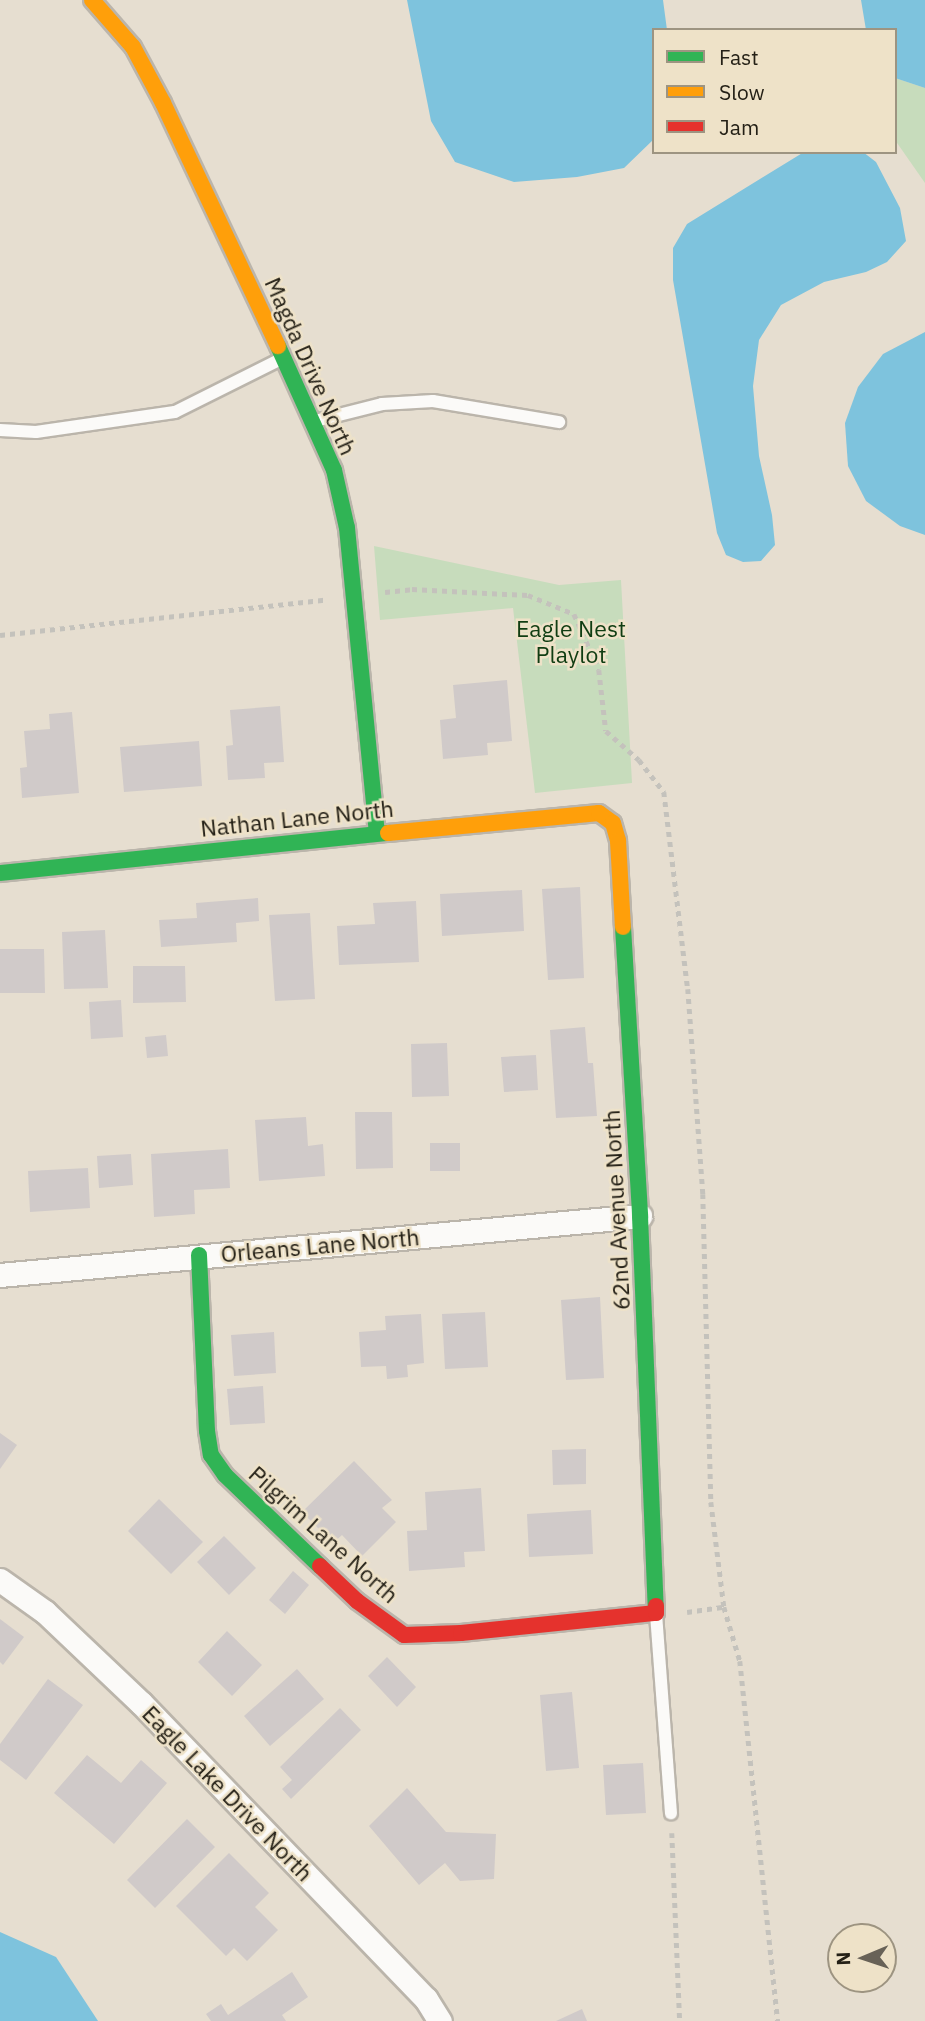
<!DOCTYPE html>
<html>
<head>
<meta charset="utf-8">
<style>
	body { margin:0 }
	#map { position:relative; width:925px; height:2021px; overflow:hidden; background:#e6ded0; font-family:"IBM Plex Sans",sans-serif }
	div>[style] { position:absolute }
	[style*='--x'] { left:calc(var(--x)*1px); top:calc(var(--y)*1px); width:calc(var(--w)*1px); rotate:calc(var(--a)*1deg) }
	.green>* { inset:0; background:#c7dcbc }
	.water>* { inset:0; background:#7ec3dd }
	.building>* { inset:0; background:#d0cac9 }
	.path>* { height:4.5px; margin-top:-2.25px; transform-origin:0; background:repeating-linear-gradient(90deg,#c4c2bc 0 5px,transparent 0 10px) }
	.roads { filter:drop-shadow(2px 0 #bbb5ab) drop-shadow(-2px 0 #bbb5ab) drop-shadow(0 2px #bbb5ab) drop-shadow(0 -2px #bbb5ab) }
	.lane>* { height:12px; margin:-6px; padding:0 6px; transform-origin:6px; border-radius:6px; background:#fbfaf8 }
	.street>* { height:23px; margin:-11.5px; padding:0 11.5px; transform-origin:11.5px; border-radius:11.5px; background:#fbfaf8 }
	.fast>* { height:16px; margin:-8px; padding:0 8px; transform-origin:8px; border-radius:8px; background:#30b455 }
	.slow>* { height:16px; margin:-8px; padding:0 8px; transform-origin:8px; border-radius:8px; background:#ff9f0a }
	.jam>* { height:16px; margin:-8px; padding:0 8px; transform-origin:8px; border-radius:8px; background:#e5322d }
	span { translate:-50% -50%; white-space:nowrap; text-align:center; line-height:1.15; -webkit-text-stroke:5px #eee2c8; paint-order:stroke }
	.street-label { font-size:23px; color:#242016 }
	.park-label { font-size:23px; color:#103d12 }
	.legend { position:absolute; left:652px; top:28px; width:245px; height:126px; box-sizing:border-box; background:#eee2c8; border:2px solid #9d9481; margin:0; padding:9px 12px; list-style:none; font-size:21px; color:#242016 }
	.legend li { display:flex; align-items:center; gap:14px; height:35px }
	.legend b { width:35px; border:2px solid #9d9481 }
	.north { position:absolute; left:827px; top:1923px; width:70px; height:70px; box-sizing:border-box; background:#eee2c8; border:2px solid #9d9481; border-radius:50%; rotate:268deg; font-size:19px; font-weight:700; line-height:28px; text-align:center; color:#242016 }
	.north::after { content:''; display:block; margin:auto; width:24px; height:32px; background:#686257; clip-path:polygon(50% 0,100% 100%,50% 72%,0 100%) }
</style>
</head>
<body>
<div id="map">
	<div class="green">
		<i style="clip-path:polygon(895px 78px,925px 88px,925px 183px,895px 140px)"></i>
		<i style="clip-path:polygon(374px 546px,559px 585px,621px 580px,632px 783px,535px 793px,513px 608px,380px 620px)"></i>
	</div>
	<div class="water">
		<i style="clip-path:polygon(407px 0,663px 0,667px 30px,654px 30px,654px 139px,624px 168px,577px 177px,514px 182px,455px 162px,431px 121px)"></i>
		<i style="clip-path:polygon(861px 0,925px 0,925px 88px,895px 78px,895px 30px,866px 30px)"></i>
		<i style="clip-path:polygon(804px 152px,863px 152px,876px 162px,900px 208px,906px 241px,887px 262px,866px 272px,824px 282px,781px 305px,759px 340px,753px 386px,759px 456px,772px 515px,775px 545px,761px 561px,743px 562px,726px 555px,717px 533px,673px 280px,673px 248px,687px 224px)"></i>
		<i style="clip-path:polygon(925px 332px,925px 535px,900px 526px,866px 501px,848px 466px,845px 423px,858px 387px,883px 354px)"></i>
		<i style="clip-path:polygon(0 1932px,56px 1957px,98px 2021px,0 2021px)"></i>
	</div>
	<div class="building">
		<i style="clip-path:polygon(507px 680px,512px 741px,487px 743px,488px 755px,443px 759px,440px 720px,456px 718px,453px 685px)"></i>
		<i style="clip-path:polygon(280px 706px,284px 762px,264px 763px,265px 778px,228px 780px,226px 746px,233px 745px,230px 710px)"></i>
		<i style="clip-path:polygon(72px 712px,79px 793px,22px 798px,20px 768px,27px 767px,24px 731px,50px 729px,49px 714px)"></i>
		<i style="clip-path:polygon(199px 741px,202px 786px,124px 792px,120px 747px)"></i>
		<i style="clip-path:polygon(580px 887px,584px 978px,548px 980px,542px 889px)"></i>
		<i style="clip-path:polygon(522px 890px,524px 931px,442px 936px,440px 894px)"></i>
		<i style="clip-path:polygon(258px 898px,259px 921px,236px 923px,237px 942px,161px 947px,159px 920px,197px 918px,196px 903px)"></i>
		<i style="clip-path:polygon(416px 901px,419px 962px,339px 965px,337px 926px,375px 924px,373px 903px)"></i>
		<i style="clip-path:polygon(310px 913px,315px 999px,275px 1001px,269px 915px)"></i>
		<i style="clip-path:polygon(105px 930px,108px 988px,64px 989px,62px 932px)"></i>
		<i style="clip-path:polygon(0 949px,44px 949px,45px 993px,0 993px)"></i>
		<i style="clip-path:polygon(133px 966px,185px 966px,186px 1002px,133px 1003px)"></i>
		<i style="clip-path:polygon(121px 1000px,123px 1037px,91px 1039px,89px 1002px)"></i>
		<i style="clip-path:polygon(585px 1027px,588px 1063px,593px 1063px,597px 1116px,556px 1118px,550px 1030px)"></i>
		<i style="clip-path:polygon(166px 1035px,168px 1056px,147px 1058px,145px 1037px)"></i>
		<i style="clip-path:polygon(447px 1043px,449px 1096px,412px 1097px,411px 1044px)"></i>
		<i style="clip-path:polygon(536px 1055px,538px 1090px,504px 1092px,501px 1057px)"></i>
		<i style="clip-path:polygon(355px 1112px,392px 1112px,393px 1168px,356px 1169px)"></i>
		<i style="clip-path:polygon(306px 1117px,308px 1146px,323px 1144px,325px 1176px,259px 1181px,255px 1120px)"></i>
		<i style="clip-path:polygon(430px 1143px,460px 1143px,460px 1171px,430px 1171px)"></i>
		<i style="clip-path:polygon(228px 1149px,230px 1188px,194px 1190px,195px 1214px,154px 1217px,151px 1154px)"></i>
		<i style="clip-path:polygon(131px 1154px,133px 1185px,99px 1188px,97px 1156px)"></i>
		<i style="clip-path:polygon(88px 1168px,90px 1208px,30px 1212px,28px 1171px)"></i>
		<i style="clip-path:polygon(600px 1297px,604px 1378px,566px 1380px,561px 1300px)"></i>
		<i style="clip-path:polygon(485px 1312px,488px 1367px,445px 1369px,442px 1314px)"></i>
		<i style="clip-path:polygon(421px 1314px,424px 1363px,407px 1365px,408px 1377px,387px 1379px,386px 1366px,361px 1367px,359px 1332px,386px 1330px,385px 1316px)"></i>
		<i style="clip-path:polygon(274px 1332px,276px 1373px,234px 1376px,231px 1335px)"></i>
		<i style="clip-path:polygon(263px 1386px,265px 1423px,230px 1425px,227px 1389px)"></i>
		<i style="clip-path:polygon(0 1433px,17px 1445px,0 1469px)"></i>
		<i style="clip-path:polygon(586px 1449px,586px 1484px,553px 1485px,552px 1450px)"></i>
		<i style="clip-path:polygon(354px 1461px,392px 1500px,382px 1508px,396px 1522px,362px 1556px,342px 1535px,333px 1543px,302px 1512px)"></i>
		<i style="clip-path:polygon(481px 1488px,485px 1551px,464px 1552px,465px 1567px,409px 1571px,407px 1531px,427px 1530px,425px 1492px)"></i>
		<i style="clip-path:polygon(159px 1499px,203px 1542px,171px 1574px,128px 1531px)"></i>
		<i style="clip-path:polygon(591px 1510px,593px 1554px,529px 1557px,527px 1514px)"></i>
		<i style="clip-path:polygon(224px 1536px,256px 1568px,229px 1595px,197px 1562px)"></i>
		<i style="clip-path:polygon(293px 1571px,309px 1585px,285px 1614px,269px 1600px)"></i>
		<i style="clip-path:polygon(0 1619px,24px 1637px,3px 1665px,0 1662px)"></i>
		<i style="clip-path:polygon(227px 1631px,262px 1665px,232px 1696px,198px 1662px)"></i>
		<i style="clip-path:polygon(387px 1657px,416px 1687px,397px 1707px,368px 1676px)"></i>
		<i style="clip-path:polygon(297px 1669px,324px 1699px,270px 1746px,244px 1716px)"></i>
		<i style="clip-path:polygon(48px 1679px,83px 1705px,26px 1780px,0 1760px,0 1744px)"></i>
		<i style="clip-path:polygon(572px 1692px,579px 1768px,546px 1771px,540px 1695px)"></i>
		<i style="clip-path:polygon(340px 1708px,361px 1730px,291px 1799px,282px 1789px,292px 1780px,280px 1767px)"></i>
		<i style="clip-path:polygon(87px 1755px,121px 1783px,141px 1760px,167px 1783px,114px 1844px,54px 1793px)"></i>
		<i style="clip-path:polygon(643px 1763px,646px 1813px,606px 1815px,603px 1765px)"></i>
		<i style="clip-path:polygon(407px 1788px,446px 1832px,496px 1834px,494px 1879px,460px 1881px,445px 1863px,419px 1885px,369px 1826px)"></i>
		<i style="clip-path:polygon(187px 1819px,215px 1847px,155px 1908px,127px 1880px)"></i>
		<i style="clip-path:polygon(229px 1853px,269px 1893px,255px 1907px,278px 1930px,247px 1961px,234px 1948px,226px 1956px,176px 1906px)"></i>
		<i style="clip-path:polygon(292px 1972px,308px 1997px,282px 2015px,286px 2021px,211px 2021px,206px 2014px,221px 2004px,228px 2015px)"></i>
		<i style="clip-path:polygon(582px 2009px,587px 2021px,556px 2021px)"></i>
	</div>
	<div class="path">
		<i style="--x:385;--y:592;--w:27;--a:-6"></i>
		<i style="--x:412;--y:589;--w:116;--a:3"></i>
		<i style="--x:528;--y:595;--w:50;--a:22.4"></i>
		<i style="--x:574;--y:614;--w:61;--a:65.9"></i>
		<i style="--x:599;--y:670;--w:61;--a:83.5"></i>
		<i style="--x:606;--y:731;--w:44;--a:41.3"></i>
		<i style="--x:639;--y:760;--w:41;--a:52"></i>
		<i style="--x:664;--y:792;--w:198;--a:83.1"></i>
		<i style="--x:688;--y:989;--w:206;--a:85.8"></i>
		<i style="--x:703;--y:1194;--w:308;--a:88.5"></i>
		<i style="--x:711;--y:1502;--w:106;--a:82.9"></i>
		<i style="--x:724;--y:1607;--w:56;--a:73.5"></i>
		<i style="--x:740;--y:1661;--w:362;--a:84"></i>
		<i style="--x:0;--y:635;--w:326;--a:-6.2"></i>
		<i style="--x:687;--y:1612;--w:37;--a:-8"></i>
		<i style="--x:672;--y:1833;--w:188;--a:87.6"></i>
	</div>
	<div class="roads">
		<div class="lane">
			<i style="--x:315;--y:421;--w:69;--a:-14.2"></i>
			<i style="--x:382;--y:404;--w:51;--a:-3.4"></i>
			<i style="--x:433;--y:401;--w:128;--a:9.5"></i>
			<i style="--x:0;--y:430;--w:36;--a:3"></i>
			<i style="--x:36;--y:432;--w:140;--a:-8.2"></i>
			<i style="--x:175;--y:412;--w:121;--a:-26.6"></i>
			<i style="--x:656;--y:1614;--w:200;--a:85.7"></i>
		</div>
		<div class="street">
			<i style="--x:0;--y:1275;--w:643;--a:-5.27"></i>
			<i style="--x:0;--y:1580;--w:55;--a:35.4"></i>
			<i style="--x:45;--y:1612;--w:132;--a:43.5"></i>
			<i style="--x:141;--y:1703;--w:411;--a:46.1"></i>
			<i style="--x:426;--y:1999;--w:26;--a:58"></i>
		</div>
		<div class="fast">
			<i style="--x:278;--y:346;--w:136;--a:65.7"></i>
			<i style="--x:334;--y:470;--w:59;--a:77.4"></i>
			<i style="--x:347;--y:528;--w:305;--a:84.4"></i>
			<i style="--x:0;--y:873;--w:390;--a:-5.9"></i>
			<i style="--x:623;--y:927;--w:289;--a:86.6"></i>
			<i style="--x:640;--y:1216;--w:390;--a:87.7"></i>
			<i style="--x:199;--y:1255;--w:176;--a:87.4"></i>
			<i style="--x:207;--y:1431;--w:24;--a:81"></i>
			<i style="--x:211;--y:1455;--w:24;--a:55"></i>
			<i style="--x:225;--y:1475;--w:132;--a:43.8"></i>
		</div>
		<div class="slow">
			<i style="--x:92;--y:0;--w:62;--a:48.9"></i>
			<i style="--x:133;--y:47;--w:64;--a:61.8"></i>
			<i style="--x:163;--y:103;--w:269;--a:64.7"></i>
			<i style="--x:388;--y:833;--w:212;--a:-5.4"></i>
			<i style="--x:599;--y:813;--w:17;--a:36"></i>
			<i style="--x:613;--y:823;--w:19;--a:74"></i>
			<i style="--x:618;--y:841;--w:86;--a:86.7"></i>
		</div>
		<div class="jam">
			<i style="--x:320;--y:1566;--w:51;--a:43.4"></i>
			<i style="--x:357;--y:1601;--w:58;--a:35.9"></i>
			<i style="--x:404;--y:1635;--w:57;--a:-2"></i>
			<i style="--x:461;--y:1633;--w:196;--a:-5.9"></i>
			<i style="--x:656;--y:1613;--w:7;--a:-90"></i>
		</div>
	</div>
	<div class="street-label">
		<span style="left:311px;top:366px;rotate:66deg">Magda Drive North</span>
		<span style="left:297px;top:818px;rotate:-6deg">Nathan Lane North</span>
		<span style="left:616px;top:1210px;rotate:-93deg">62nd Avenue North</span>
		<span style="left:320px;top:1245px;rotate:-5deg">Orleans Lane North</span>
		<span style="left:324px;top:1534px;rotate:42deg">Pilgrim Lane North</span>
		<span style="left:228px;top:1793px;rotate:46deg">Eagle Lake Drive North</span>
	</div>
	<div class="park-label">
		<span style="left:571px;top:641px">Eagle Nest<br>Playlot</span>
	</div>
	<ul class="legend">
	<li><b style="height:9px;background:#30b455"></b>Fast</li>
	<li><b style="height:9px;background:#ff9f0a"></b>Slow</li>
	<li><b style="height:9px;background:#e5322d"></b>Jam</li>
	</ul>
	<div class="north">N</div>
</div>
</body>
</html>
